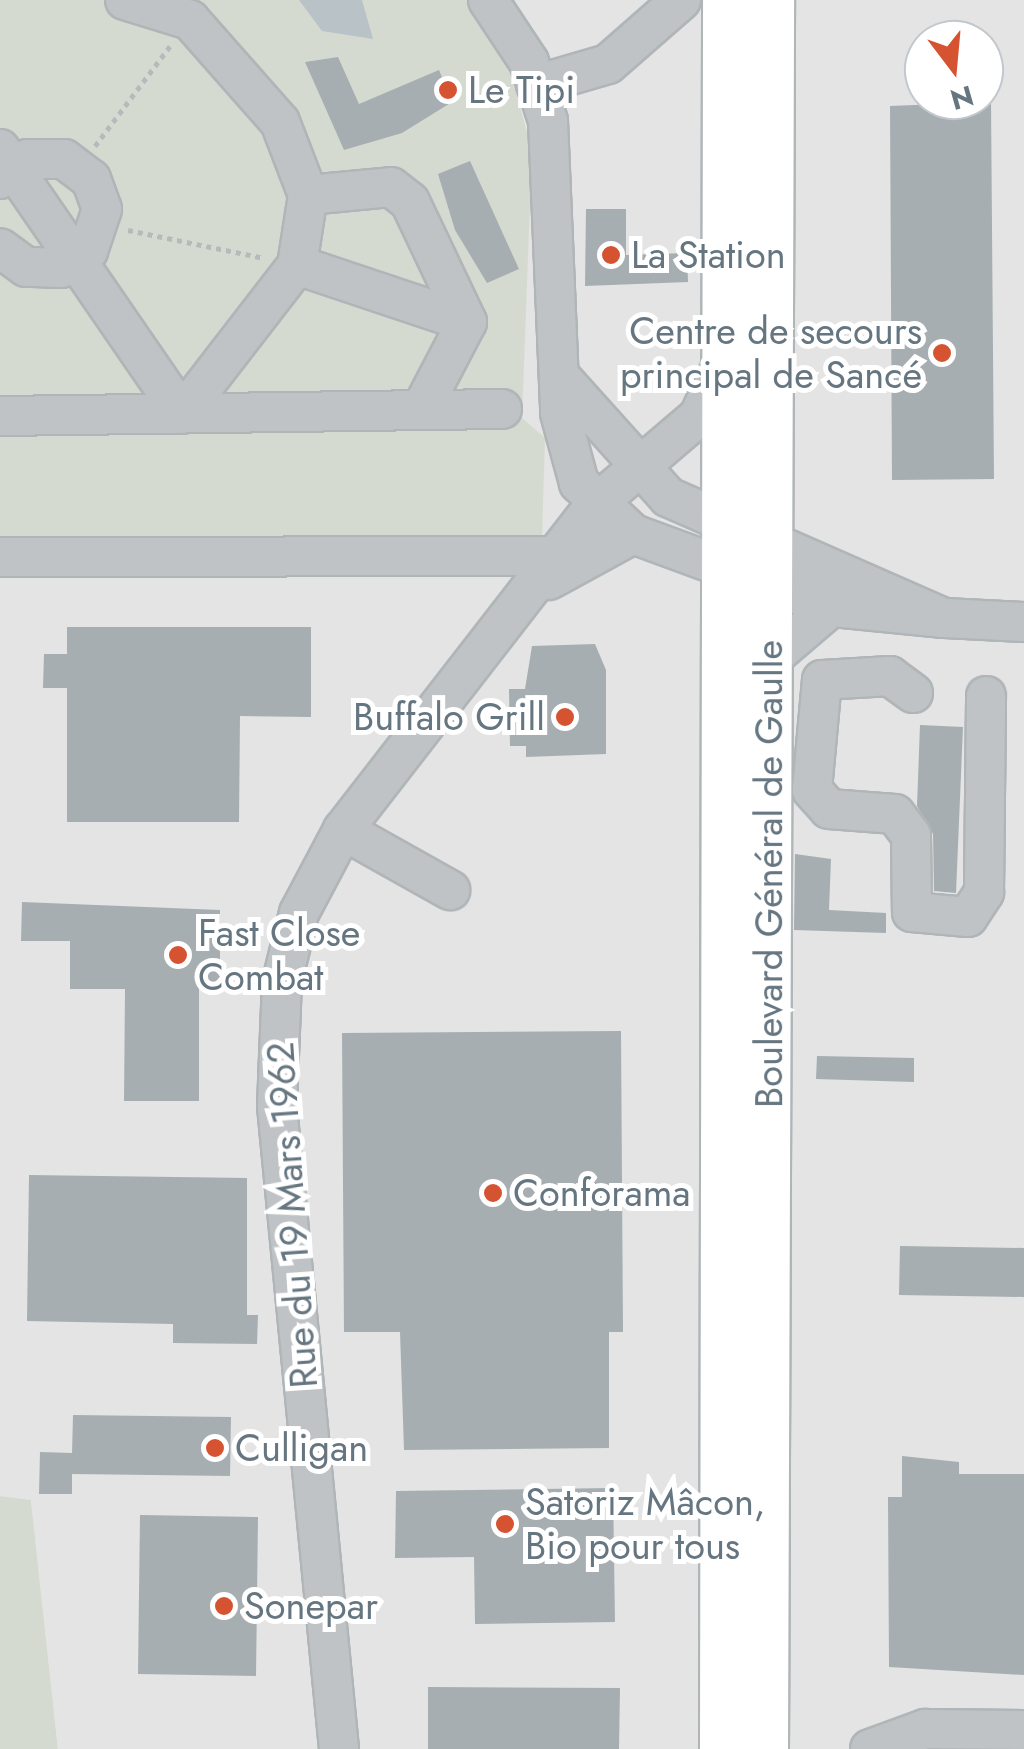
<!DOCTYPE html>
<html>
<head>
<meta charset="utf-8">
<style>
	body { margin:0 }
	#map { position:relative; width:1024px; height:1749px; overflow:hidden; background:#f5f5f2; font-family:Jost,sans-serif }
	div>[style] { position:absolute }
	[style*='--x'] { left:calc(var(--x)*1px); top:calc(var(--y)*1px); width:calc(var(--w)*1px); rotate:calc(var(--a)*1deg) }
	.built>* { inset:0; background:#e3e4e3 }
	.green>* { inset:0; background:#d5dad1 }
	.water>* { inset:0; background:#b8c2c7 }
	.building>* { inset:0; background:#a6aeb2 }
	.path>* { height:5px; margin-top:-2.5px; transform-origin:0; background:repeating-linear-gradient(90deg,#b7babc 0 5px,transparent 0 10px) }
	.roads { filter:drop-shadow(2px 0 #b0b5b8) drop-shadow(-2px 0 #b0b5b8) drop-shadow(0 2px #b0b5b8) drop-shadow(0 -2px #b0b5b8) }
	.minor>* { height:38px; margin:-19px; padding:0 19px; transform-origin:19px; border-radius:19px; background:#bfc3c6 }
	.major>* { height:48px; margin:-24px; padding:0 24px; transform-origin:24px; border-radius:24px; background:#fff }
	.dots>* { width:28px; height:28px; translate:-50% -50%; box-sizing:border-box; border:5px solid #fff; border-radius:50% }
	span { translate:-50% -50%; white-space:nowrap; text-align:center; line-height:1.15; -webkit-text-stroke:10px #fff; paint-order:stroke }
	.poi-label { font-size:38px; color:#667681 }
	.left { translate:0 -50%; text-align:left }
	.right { translate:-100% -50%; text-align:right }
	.street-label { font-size:38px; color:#667681 }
	.north { position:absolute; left:904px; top:20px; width:100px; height:100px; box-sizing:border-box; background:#fff; border:2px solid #c2c8cd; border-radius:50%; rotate:164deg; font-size:28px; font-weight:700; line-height:40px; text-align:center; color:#667681 }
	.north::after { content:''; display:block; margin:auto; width:35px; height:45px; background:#d65331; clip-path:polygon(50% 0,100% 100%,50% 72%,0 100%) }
</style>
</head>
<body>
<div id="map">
	<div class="built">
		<i style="clip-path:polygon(evenodd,0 0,1024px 0,1024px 1749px,58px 1749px,31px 1500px,0 1496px,0 0,924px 40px,984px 40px,984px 100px,924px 100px,924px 40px)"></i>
	</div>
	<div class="green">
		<i style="clip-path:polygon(0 0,467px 0,510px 72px,532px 150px,522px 418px,545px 438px,542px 539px,0 543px)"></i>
		<i style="clip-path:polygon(0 1496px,31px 1500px,58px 1749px,0 1749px)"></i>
	</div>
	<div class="water">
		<i style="clip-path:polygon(299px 0,362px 0,373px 39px,322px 31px)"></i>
	</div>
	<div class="building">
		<i style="clip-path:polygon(338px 57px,359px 104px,439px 70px,452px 102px,402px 133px,344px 150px,305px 62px)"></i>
		<i style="clip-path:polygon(991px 102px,994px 479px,892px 480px,890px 106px)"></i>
		<i style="clip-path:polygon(470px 161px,519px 269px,487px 283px,455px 230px,438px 174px)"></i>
		<i style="clip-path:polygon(586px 209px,626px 209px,626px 255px,687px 253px,688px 282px,585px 286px)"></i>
		<i style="clip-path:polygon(67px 627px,311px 627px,311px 717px,240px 716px,239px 822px,67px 822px,67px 688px,43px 688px,44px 654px,67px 654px)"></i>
		<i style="clip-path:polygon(595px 644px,606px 670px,606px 754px,526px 757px,526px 746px,510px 746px,509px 689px,525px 689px,532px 646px)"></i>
		<i style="clip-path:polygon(920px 725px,963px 727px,956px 893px,934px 891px,933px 834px,917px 806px)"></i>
		<i style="clip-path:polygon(795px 854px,831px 859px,829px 910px,886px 913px,886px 933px,794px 930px)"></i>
		<i style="clip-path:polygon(22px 902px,220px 910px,220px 989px,199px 989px,199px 1101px,124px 1101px,125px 989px,70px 989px,70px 941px,21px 941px)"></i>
		<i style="clip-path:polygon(621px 1031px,623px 1332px,609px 1332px,609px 1448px,404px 1450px,400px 1332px,344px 1332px,342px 1033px)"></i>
		<i style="clip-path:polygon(817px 1056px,914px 1058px,914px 1082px,816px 1079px)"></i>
		<i style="clip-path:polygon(29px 1175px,247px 1178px,247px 1315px,258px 1315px,257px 1344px,173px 1343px,173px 1324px,27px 1321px)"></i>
		<i style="clip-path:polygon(900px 1246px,1024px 1248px,1024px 1297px,899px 1295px)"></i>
		<i style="clip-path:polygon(73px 1415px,231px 1417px,230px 1476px,72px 1474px,72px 1494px,39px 1494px,40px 1452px,72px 1453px)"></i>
		<i style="clip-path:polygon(902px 1456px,959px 1462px,959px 1474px,1024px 1474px,1024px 1675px,889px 1667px,888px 1497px,902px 1497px)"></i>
		<i style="clip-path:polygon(613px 1488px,615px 1622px,475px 1624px,474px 1557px,395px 1558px,396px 1491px)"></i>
		<i style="clip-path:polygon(140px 1515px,258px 1517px,256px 1676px,138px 1674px)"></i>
		<i style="clip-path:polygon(428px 1687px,620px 1688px,619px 1749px,428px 1749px)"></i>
	</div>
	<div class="path">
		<i style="--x:95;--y:146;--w:125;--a:-53.1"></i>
		<i style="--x:128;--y:230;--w:139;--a:11.6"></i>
	</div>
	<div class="roads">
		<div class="minor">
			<i style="--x:125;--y:0;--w:68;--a:17.1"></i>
			<i style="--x:190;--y:20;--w:136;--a:48.6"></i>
			<i style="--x:280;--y:122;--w:78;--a:69"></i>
			<i style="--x:308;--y:195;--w:71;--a:98.9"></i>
			<i style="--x:297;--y:265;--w:179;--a:18.5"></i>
			<i style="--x:467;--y:322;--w:99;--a:117.6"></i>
			<i style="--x:488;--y:0;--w:74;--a:56.5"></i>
			<i style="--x:529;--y:62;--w:62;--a:72.1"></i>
			<i style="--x:548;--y:121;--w:292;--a:87.6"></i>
			<i style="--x:560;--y:413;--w:73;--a:74.8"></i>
			<i style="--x:579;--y:483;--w:74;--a:43.4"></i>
			<i style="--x:633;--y:534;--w:211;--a:20.2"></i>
			<i style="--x:536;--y:85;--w:75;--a:-16.3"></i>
			<i style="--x:608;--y:64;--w:97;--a:-41.2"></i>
			<i style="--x:0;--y:149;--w:321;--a:55.5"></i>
			<i style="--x:182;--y:414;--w:188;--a:-52.3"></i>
			<i style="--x:0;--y:179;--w:34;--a:-36"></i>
			<i style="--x:28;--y:159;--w:36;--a:0"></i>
			<i style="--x:64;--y:159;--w:34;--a:37"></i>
			<i style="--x:91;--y:179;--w:32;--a:70"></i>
			<i style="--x:102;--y:209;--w:44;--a:108.4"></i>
			<i style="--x:88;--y:251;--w:32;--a:148"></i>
			<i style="--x:61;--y:268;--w:35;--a:-178"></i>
			<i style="--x:26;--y:267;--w:32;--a:-144"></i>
			<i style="--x:308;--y:195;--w:83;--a:-5.5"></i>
			<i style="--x:391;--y:187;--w:24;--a:38"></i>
			<i style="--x:410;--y:202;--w:133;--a:64.6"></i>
			<i style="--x:564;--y:381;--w:156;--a:48.1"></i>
			<i style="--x:668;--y:497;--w:301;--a:23.7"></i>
			<i style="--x:944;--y:618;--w:114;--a:-174.4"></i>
			<i style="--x:831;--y:607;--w:82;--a:139.5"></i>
			<i style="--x:0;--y:416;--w:502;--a:-0.8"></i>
			<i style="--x:0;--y:557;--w:561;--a:-0.1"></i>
			<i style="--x:549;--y:580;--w:96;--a:-28.7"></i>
			<i style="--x:944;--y:618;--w:80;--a:2.9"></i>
			<i style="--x:913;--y:693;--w:29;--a:-144"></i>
			<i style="--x:890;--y:676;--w:68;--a:176.6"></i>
			<i style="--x:822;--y:680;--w:110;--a:95.2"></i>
			<i style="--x:812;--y:790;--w:25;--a:48"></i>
			<i style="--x:829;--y:809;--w:66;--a:4.3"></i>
			<i style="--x:895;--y:814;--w:26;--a:53"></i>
			<i style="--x:911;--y:835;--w:77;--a:89.3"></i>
			<i style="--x:912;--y:912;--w:56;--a:5.1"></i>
			<i style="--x:968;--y:917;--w:30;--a:-57"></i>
			<i style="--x:984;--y:892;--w:196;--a:-89.4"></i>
			<i style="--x:343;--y:830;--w:123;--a:29.3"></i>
			<i style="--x:339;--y:1749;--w:646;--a:-95.51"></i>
			<i style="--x:277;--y:1106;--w:125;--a:-87.7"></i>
			<i style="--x:282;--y:981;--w:70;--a:-76"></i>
			<i style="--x:299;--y:913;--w:94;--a:-62.1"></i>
			<i style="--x:343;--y:830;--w:413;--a:-52.2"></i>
			<i style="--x:596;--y:504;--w:135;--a:-40.5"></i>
			<i style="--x:699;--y:416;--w:58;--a:-65.6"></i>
			<i style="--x:870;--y:1749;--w:59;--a:-20"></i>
			<i style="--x:925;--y:1729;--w:99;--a:0.6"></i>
		</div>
		<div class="major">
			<i style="--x:724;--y:1749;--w:1749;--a:-89.9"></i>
			<i style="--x:764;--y:1749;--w:1749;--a:-89.8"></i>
		</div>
	</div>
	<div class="dots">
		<i style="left:448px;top:90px;background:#d65331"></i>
		<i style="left:611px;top:255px;background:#d65331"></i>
		<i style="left:942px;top:353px;background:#d65331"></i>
		<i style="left:565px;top:717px;background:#d65331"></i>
		<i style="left:178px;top:955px;background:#d65331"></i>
		<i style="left:493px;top:1193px;background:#d65331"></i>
		<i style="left:215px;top:1448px;background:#d65331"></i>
		<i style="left:505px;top:1524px;background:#d65331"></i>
		<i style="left:224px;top:1606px;background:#d65331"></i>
	</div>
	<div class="poi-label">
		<span class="left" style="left:468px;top:90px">Le Tipi</span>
		<span class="left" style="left:631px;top:255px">La Station</span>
		<span class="right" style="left:922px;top:353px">Centre de secours<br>principal de Sancé</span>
		<span class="right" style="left:545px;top:717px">Buffalo Grill</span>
		<span class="left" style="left:198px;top:955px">Fast Close<br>Combat</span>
		<span class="left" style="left:513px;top:1193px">Conforama</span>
		<span class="left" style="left:235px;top:1448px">Culligan</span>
		<span class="left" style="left:525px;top:1524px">Satoriz Mâcon,<br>Bio pour tous</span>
		<span class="left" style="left:244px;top:1606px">Sonepar</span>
	</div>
	<div class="street-label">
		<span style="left:769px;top:874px;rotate:-90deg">Boulevard Général de Gaulle</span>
		<span style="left:292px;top:1215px;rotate:-94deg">Rue du 19 Mars 1962</span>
	</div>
	<div class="north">N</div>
</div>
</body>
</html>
